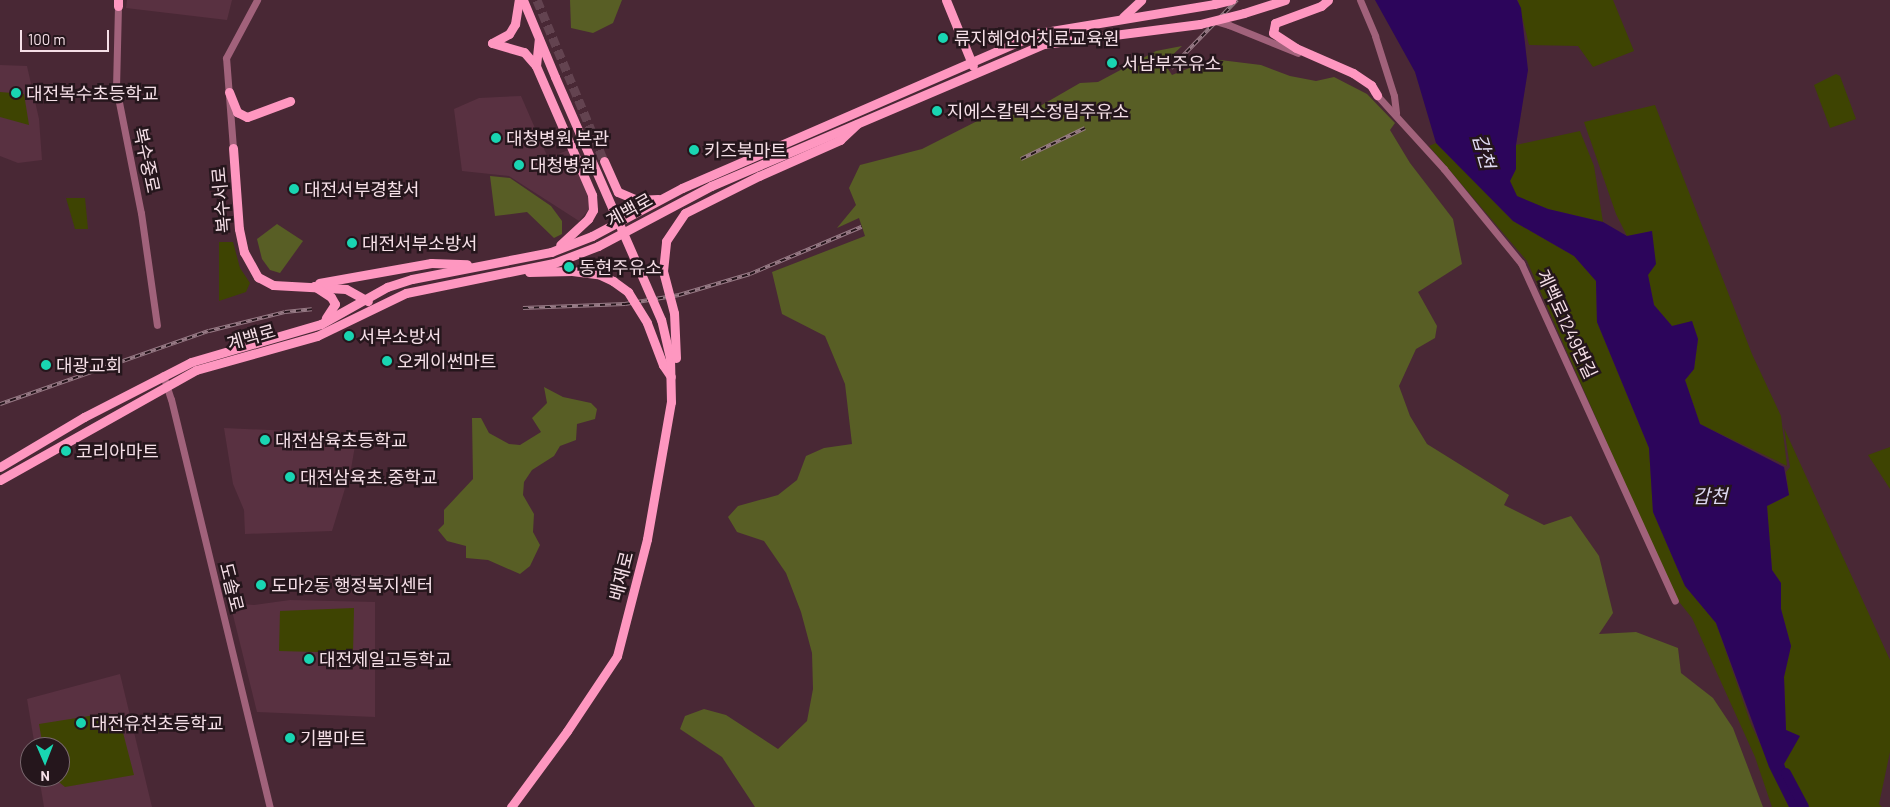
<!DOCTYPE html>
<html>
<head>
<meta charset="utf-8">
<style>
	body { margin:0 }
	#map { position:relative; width:1890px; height:807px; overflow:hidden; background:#492835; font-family:Barlow,"Noto Sans KR",sans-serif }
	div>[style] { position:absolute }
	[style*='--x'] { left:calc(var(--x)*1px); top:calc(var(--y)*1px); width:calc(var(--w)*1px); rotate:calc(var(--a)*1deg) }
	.built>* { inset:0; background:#593141 }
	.green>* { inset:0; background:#3e4402 }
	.forest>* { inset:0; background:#585e25 }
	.water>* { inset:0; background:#2c055b }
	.river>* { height:10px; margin:-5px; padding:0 5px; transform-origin:5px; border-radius:5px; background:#2c055b }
	.major-tunnel>* { height:9px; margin-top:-4.5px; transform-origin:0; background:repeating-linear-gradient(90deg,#634350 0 9px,transparent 0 13.5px) }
	.minor>* { height:7px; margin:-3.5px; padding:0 3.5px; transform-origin:3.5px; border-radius:3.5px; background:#a1627b }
	.major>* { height:9px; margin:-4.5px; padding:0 4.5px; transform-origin:4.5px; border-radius:4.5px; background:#fe97c0 }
	.rail>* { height:4px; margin-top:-2px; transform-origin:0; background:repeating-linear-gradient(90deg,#25161c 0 5.5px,#977b86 0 11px); box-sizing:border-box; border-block:1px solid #977b86 }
	.minor-bridge>* { height:7px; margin:-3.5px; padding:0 3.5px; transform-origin:3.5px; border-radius:3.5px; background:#a1627b }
	.major-bridge>* { height:9px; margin:-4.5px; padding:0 4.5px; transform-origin:4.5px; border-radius:4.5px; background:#fe97c0 }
	.dots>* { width:14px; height:14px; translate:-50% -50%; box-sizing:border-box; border:2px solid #25161c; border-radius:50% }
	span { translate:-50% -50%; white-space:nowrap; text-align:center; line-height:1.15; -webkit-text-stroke:5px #25161c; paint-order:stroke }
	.poi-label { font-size:18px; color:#f5dfe7 }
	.left { translate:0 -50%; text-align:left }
	.street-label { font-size:18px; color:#f5dfe7 }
	.water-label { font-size:19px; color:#dfdaf2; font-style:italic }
	.north { position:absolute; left:20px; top:737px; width:50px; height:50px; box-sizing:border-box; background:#25161c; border:1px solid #78666d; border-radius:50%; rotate:179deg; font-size:14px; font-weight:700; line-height:20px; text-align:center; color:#f5dfe7 }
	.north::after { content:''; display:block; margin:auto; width:18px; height:22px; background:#19d5b2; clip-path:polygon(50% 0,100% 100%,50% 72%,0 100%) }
	.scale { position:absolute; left:20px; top:30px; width:89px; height:22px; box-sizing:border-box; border:2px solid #f5dfe7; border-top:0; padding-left:6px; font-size:15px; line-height:18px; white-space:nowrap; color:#f5dfe7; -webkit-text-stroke:4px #25161c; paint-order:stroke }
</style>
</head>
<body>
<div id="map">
	<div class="built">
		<i style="clip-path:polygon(127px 0,232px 0,227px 20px,126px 8px)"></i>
		<i style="clip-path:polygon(0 65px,27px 66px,39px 119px,42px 160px,18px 163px,0 156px)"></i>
		<i style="clip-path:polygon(521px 96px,548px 158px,571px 149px,590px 196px,590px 208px,579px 221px,509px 176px,462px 171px,454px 109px,479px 98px)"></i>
		<i style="clip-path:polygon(224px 428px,357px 434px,351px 469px,332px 531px,245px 534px,244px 510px,233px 484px)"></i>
		<i style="clip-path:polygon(290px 600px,375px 602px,375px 717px,257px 712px,230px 603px,254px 605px)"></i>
		<i style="clip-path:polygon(120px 674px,152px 807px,44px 807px,39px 777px,60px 777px,60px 747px,35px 747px,27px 699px)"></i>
	</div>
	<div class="green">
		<i style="clip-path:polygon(1518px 0,1613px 0,1634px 51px,1593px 67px,1578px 46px,1529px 45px)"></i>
		<i style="clip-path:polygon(1836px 74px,1840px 76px,1856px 119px,1830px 128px,1814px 85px)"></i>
		<i style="clip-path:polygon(0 92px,24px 94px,29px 125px,0 117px)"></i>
		<i style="clip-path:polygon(1655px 105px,1752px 354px,1781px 416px,1787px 466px,1700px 424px,1685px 380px,1694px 369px,1698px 339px,1692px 322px,1672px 326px,1654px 305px,1648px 275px,1652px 231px,1627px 236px,1616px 214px,1584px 122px)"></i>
		<i style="clip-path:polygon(1580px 131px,1594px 166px,1603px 222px,1548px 209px,1517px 197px,1510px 181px,1516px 169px,1516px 145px)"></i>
		<i style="clip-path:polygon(1436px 143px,1513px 221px,1574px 256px,1596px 281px,1597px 322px,1649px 448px,1653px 512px,1685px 586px,1716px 623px,1751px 724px,1789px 807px,1772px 807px,1755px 757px,1692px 618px,1676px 598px,1636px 509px,1527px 261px,1429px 146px)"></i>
		<i style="clip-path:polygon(66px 198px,85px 198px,88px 229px,75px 229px)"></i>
		<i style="clip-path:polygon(219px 242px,233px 242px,240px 268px,250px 283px,246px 292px,219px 301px)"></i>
		<i style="clip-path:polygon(1784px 428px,1890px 660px,1890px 752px,1879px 804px,1882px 807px,1801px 807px,1784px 764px,1799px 737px,1786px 730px,1784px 677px,1791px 646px,1781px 609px,1781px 583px,1772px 570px,1767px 506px,1789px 495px,1786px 472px,1790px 467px)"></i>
		<i style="clip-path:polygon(1890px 447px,1890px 489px,1868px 455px)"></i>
		<i style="clip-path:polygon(354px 608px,353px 653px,279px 651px,280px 611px)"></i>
		<i style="clip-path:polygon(108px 713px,120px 721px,134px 775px,65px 787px,53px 777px,60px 777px,60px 747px,43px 747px,39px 724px)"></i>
	</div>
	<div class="forest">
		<i style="clip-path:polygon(570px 0,622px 0,613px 23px,593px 33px,571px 28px)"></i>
		<i style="clip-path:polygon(1182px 46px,1164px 63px,1172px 75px,1212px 59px,1261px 65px,1290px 76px,1316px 81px,1334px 77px,1367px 94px,1395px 123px,1390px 130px,1410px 163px,1453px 219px,1462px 264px,1418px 292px,1437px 326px,1435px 338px,1416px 349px,1399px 386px,1410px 416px,1427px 444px,1509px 495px,1504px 505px,1544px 525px,1571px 516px,1599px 556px,1613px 613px,1599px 634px,1636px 632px,1678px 648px,1681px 673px,1713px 698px,1733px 728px,1763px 807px,755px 807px,722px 757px,680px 729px,685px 716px,704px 709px,726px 715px,778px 749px,807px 721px,813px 689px,812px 653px,801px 612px,786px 573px,764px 541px,737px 532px,728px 517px,738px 506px,778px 495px,797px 480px,806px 456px,824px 448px,852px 444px,845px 384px,825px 336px,782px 314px,772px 272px,865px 236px,859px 218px,837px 228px,856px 205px,849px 188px,860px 165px,922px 149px,995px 112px,1020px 105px,1028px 113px,1080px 83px,1098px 82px,1156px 51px)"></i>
		<i style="clip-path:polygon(490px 176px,510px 178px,551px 206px,562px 221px,562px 234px,554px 238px,527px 212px,495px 216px)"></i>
		<i style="clip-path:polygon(277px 224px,303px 241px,280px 273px,270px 270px,262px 259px,257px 239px)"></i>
		<i style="clip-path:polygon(544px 387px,563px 397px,591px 403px,597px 409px,595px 419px,577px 424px,576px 440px,560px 446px,554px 456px,532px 470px,524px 482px,523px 495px,534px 514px,533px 532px,540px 545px,530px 566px,520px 574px,488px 560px,466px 558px,466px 546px,447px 541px,438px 530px,444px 524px,444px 510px,473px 479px,472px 418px,481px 418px,489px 433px,509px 444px,520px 445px,541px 432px,532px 418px,547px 403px)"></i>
	</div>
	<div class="water">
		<i style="clip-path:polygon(1375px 0,1517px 0,1521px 8px,1528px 70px,1516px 145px,1516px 169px,1510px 181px,1517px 196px,1548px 209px,1603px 222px,1627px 236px,1652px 231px,1656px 264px,1648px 275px,1654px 305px,1672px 326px,1692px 321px,1698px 339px,1694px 369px,1685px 380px,1700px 424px,1784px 467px,1789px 495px,1767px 506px,1772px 570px,1781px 583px,1781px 609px,1791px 646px,1784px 677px,1786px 730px,1800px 736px,1784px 764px,1801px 807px,1789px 807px,1769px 767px,1716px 623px,1685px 586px,1653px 512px,1649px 448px,1597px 322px,1596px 281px,1574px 256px,1513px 221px,1436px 143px,1415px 72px)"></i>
	</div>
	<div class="river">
		<i style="--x:1786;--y:773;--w:38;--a:62"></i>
	</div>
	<div class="major-tunnel">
		<i style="--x:537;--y:0;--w:174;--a:67.4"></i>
	</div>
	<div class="minor">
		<i style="--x:1360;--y:0;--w:39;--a:67"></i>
		<i style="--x:1375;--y:36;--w:63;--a:72.4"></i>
		<i style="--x:1394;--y:96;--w:17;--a:83"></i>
		<i style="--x:118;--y:6;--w:81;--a:91.4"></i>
		<i style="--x:116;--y:87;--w:128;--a:78.8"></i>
		<i style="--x:141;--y:213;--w:113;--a:81.9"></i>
		<i style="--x:1229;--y:25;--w:74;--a:22.1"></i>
		<i style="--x:1374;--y:92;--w:104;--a:47.7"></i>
		<i style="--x:1444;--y:169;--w:122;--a:50.7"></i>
		<i style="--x:1521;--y:263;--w:371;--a:65.5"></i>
		<i style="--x:233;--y:148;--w:90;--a:-94.4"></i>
		<i style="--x:226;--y:58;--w:66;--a:-61.9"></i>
		<i style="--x:163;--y:375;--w:25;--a:72"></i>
		<i style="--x:171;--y:399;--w:420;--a:76.4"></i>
	</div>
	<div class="major">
		<i style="--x:523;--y:0;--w:83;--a:67.4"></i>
		<i style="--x:946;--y:0;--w:71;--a:67.8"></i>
		<i style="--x:1328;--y:0;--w:9;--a:139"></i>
		<i style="--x:1321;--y:6;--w:49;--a:159.7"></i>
		<i style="--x:1275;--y:23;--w:10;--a:101"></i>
		<i style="--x:1273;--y:33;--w:27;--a:33"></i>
		<i style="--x:1296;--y:48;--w:62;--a:23.7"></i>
		<i style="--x:1353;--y:73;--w:22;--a:34"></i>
		<i style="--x:1371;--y:85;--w:12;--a:59"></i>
		<i style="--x:118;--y:6;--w:6;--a:-90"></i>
		<i style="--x:1244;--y:13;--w:43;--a:-17.6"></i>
		<i style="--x:1123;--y:17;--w:25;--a:-43"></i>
		<i style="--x:492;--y:43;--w:33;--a:16"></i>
		<i style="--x:524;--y:52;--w:18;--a:49"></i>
		<i style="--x:536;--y:66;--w:141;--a:66.5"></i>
		<i style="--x:592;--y:195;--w:15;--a:86"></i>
		<i style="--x:593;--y:210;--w:10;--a:119"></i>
		<i style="--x:588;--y:219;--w:38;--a:137"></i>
		<i style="--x:492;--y:43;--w:19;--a:-28"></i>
		<i style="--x:509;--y:34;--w:12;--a:-59"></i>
		<i style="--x:515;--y:24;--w:24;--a:-81"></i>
		<i style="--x:536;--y:66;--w:27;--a:-84"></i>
		<i style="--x:229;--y:92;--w:22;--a:68"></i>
		<i style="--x:237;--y:112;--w:11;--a:27"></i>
		<i style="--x:247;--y:117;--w:46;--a:-20.4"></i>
		<i style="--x:233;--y:148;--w:81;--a:85.8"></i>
		<i style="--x:239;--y:229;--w:24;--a:78"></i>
		<i style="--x:244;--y:252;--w:29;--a:61"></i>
		<i style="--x:258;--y:277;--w:17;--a:28"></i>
		<i style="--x:273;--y:285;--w:73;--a:3.1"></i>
		<i style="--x:346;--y:289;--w:25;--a:29"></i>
		<i style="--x:604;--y:161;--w:34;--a:66"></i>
		<i style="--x:618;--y:192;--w:21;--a:23"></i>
		<i style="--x:637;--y:200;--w:21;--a:-3"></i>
		<i style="--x:759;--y:176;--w:89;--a:-24"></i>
		<i style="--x:840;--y:140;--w:23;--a:-43"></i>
		<i style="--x:529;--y:272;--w:43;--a:-1.3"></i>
		<i style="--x:319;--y:283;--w:114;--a:-10.1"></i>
		<i style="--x:431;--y:263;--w:36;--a:2"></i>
		<i style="--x:314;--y:286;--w:20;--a:33"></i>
		<i style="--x:331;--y:297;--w:8;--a:60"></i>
		<i style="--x:335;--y:304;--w:17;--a:123"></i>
		<i style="--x:647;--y:323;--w:45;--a:69.1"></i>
		<i style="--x:663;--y:365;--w:14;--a:56"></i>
		<i style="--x:0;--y:467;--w:98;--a:-30.8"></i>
		<i style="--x:84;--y:417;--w:120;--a:-27.2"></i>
		<i style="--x:191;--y:362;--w:135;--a:-16.3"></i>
		<i style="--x:321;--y:324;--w:76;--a:-29.3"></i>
		<i style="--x:387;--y:287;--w:26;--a:-18"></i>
		<i style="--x:412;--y:279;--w:142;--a:-11"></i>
		<i style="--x:551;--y:252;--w:44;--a:-21.3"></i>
		<i style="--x:592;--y:236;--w:102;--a:-28.1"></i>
		<i style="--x:682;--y:188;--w:389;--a:-23.5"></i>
		<i style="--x:1039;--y:33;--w:177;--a:-9.4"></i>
		<i style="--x:0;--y:480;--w:225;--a:-29.3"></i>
		<i style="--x:196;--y:370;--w:126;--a:-15.7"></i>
		<i style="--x:317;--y:336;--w:99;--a:-25.8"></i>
		<i style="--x:406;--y:293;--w:151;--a:-11.5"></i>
		<i style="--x:554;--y:263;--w:47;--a:-21.1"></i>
		<i style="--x:598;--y:246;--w:128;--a:-28"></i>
		<i style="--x:711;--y:186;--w:362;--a:-23.1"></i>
		<i style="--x:1044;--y:44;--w:157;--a:-7.3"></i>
		<i style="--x:511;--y:807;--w:94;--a:-53.6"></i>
		<i style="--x:567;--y:731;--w:90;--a:-56.3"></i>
		<i style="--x:617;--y:656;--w:121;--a:-75.6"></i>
		<i style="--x:647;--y:539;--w:139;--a:-80.1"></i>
		<i style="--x:671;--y:402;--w:44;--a:-91.3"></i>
		<i style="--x:670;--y:358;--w:39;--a:-103"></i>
	</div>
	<div class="rail">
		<i style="--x:1171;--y:68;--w:95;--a:-45.9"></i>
		<i style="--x:1021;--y:159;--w:71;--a:-25.8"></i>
		<i style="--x:523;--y:308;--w:102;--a:-2.2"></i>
		<i style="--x:625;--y:304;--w:55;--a:-9.5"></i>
		<i style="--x:679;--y:295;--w:74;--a:-16.5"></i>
		<i style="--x:750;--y:274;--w:121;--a:-22.9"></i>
		<i style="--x:0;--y:404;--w:221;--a:-19.3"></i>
		<i style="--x:209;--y:331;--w:78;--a:-14"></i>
		<i style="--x:285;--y:312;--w:27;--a:-6"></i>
	</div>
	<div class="minor-bridge">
		<i style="--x:1215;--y:21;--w:15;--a:16"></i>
	</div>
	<div class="major-bridge">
		<i style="--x:1214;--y:4;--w:18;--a:-13"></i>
		<i style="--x:1200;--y:24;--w:45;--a:-14"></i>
		<i style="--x:555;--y:77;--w:265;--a:66.4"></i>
		<i style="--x:572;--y:271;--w:26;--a:7"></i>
		<i style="--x:598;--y:274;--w:17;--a:25"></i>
		<i style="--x:613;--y:281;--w:19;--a:36"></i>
		<i style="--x:628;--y:292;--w:36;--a:58"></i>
		<i style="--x:676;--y:358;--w:45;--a:-92.5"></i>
		<i style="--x:674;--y:313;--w:43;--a:-104.7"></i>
		<i style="--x:663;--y:271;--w:30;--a:-84"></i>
		<i style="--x:666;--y:241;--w:34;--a:-56"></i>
		<i style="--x:685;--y:213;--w:83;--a:-26.6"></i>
	</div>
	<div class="dots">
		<i style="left:943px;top:38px;background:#19d5b2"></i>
		<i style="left:1112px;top:63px;background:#19d5b2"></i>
		<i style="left:16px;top:93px;background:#19d5b2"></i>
		<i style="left:937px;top:111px;background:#19d5b2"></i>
		<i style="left:496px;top:138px;background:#19d5b2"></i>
		<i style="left:694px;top:150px;background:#19d5b2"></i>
		<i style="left:519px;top:165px;background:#19d5b2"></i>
		<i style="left:294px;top:189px;background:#19d5b2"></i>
		<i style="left:352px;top:243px;background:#19d5b2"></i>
		<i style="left:569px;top:267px;background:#19d5b2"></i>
		<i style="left:349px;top:336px;background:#19d5b2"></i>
		<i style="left:387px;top:361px;background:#19d5b2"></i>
		<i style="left:46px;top:365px;background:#19d5b2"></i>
		<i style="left:265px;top:440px;background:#19d5b2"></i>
		<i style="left:66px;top:451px;background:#19d5b2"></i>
		<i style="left:290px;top:477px;background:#19d5b2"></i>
		<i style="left:261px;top:585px;background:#19d5b2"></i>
		<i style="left:309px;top:659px;background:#19d5b2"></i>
		<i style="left:81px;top:723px;background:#19d5b2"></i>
		<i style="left:290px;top:738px;background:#19d5b2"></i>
	</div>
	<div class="poi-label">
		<span class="left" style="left:954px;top:38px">류지혜언어치료교육원</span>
		<span class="left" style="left:1122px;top:63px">서남부주유소</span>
		<span class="left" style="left:26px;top:93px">대전복수초등학교</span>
		<span class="left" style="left:947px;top:111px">지에스칼텍스정림주유소</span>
		<span class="left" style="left:506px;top:138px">대청병원 본관</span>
		<span class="left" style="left:704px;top:150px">키즈북마트</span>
		<span class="left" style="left:530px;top:165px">대청병원</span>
		<span class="left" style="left:304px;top:189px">대전서부경찰서</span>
		<span class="left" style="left:362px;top:243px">대전서부소방서</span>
		<span class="left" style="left:579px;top:267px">동현주유소</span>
		<span class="left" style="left:359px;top:336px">서부소방서</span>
		<span class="left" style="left:397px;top:361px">오케이썬마트</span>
		<span class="left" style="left:56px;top:365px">대광교회</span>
		<span class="left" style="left:275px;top:440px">대전삼육초등학교</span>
		<span class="left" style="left:76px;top:451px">코리아마트</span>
		<span class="left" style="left:300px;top:477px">대전삼육초.중학교</span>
		<span class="left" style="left:271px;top:585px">도마2동 행정복지센터</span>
		<span class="left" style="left:319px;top:659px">대전제일고등학교</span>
		<span class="left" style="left:91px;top:723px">대전유천초등학교</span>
		<span class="left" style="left:300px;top:738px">기쁨마트</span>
	</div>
	<div class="street-label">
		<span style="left:147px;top:160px;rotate:78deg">복수중로</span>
		<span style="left:221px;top:200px;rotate:-95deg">복수서로</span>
		<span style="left:629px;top:210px;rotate:-29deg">계백로</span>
		<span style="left:1567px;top:324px;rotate:65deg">계백로1249번길</span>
		<span style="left:251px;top:337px;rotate:-16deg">계백로</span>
		<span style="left:621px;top:576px;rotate:-76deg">배재로</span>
		<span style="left:232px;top:587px;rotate:76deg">도솔로</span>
	</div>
	<div class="water-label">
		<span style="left:1484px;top:151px;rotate:74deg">갑천</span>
		<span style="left:1710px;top:496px">갑천</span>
	</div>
	<div class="north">N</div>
	<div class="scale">100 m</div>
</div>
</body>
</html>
